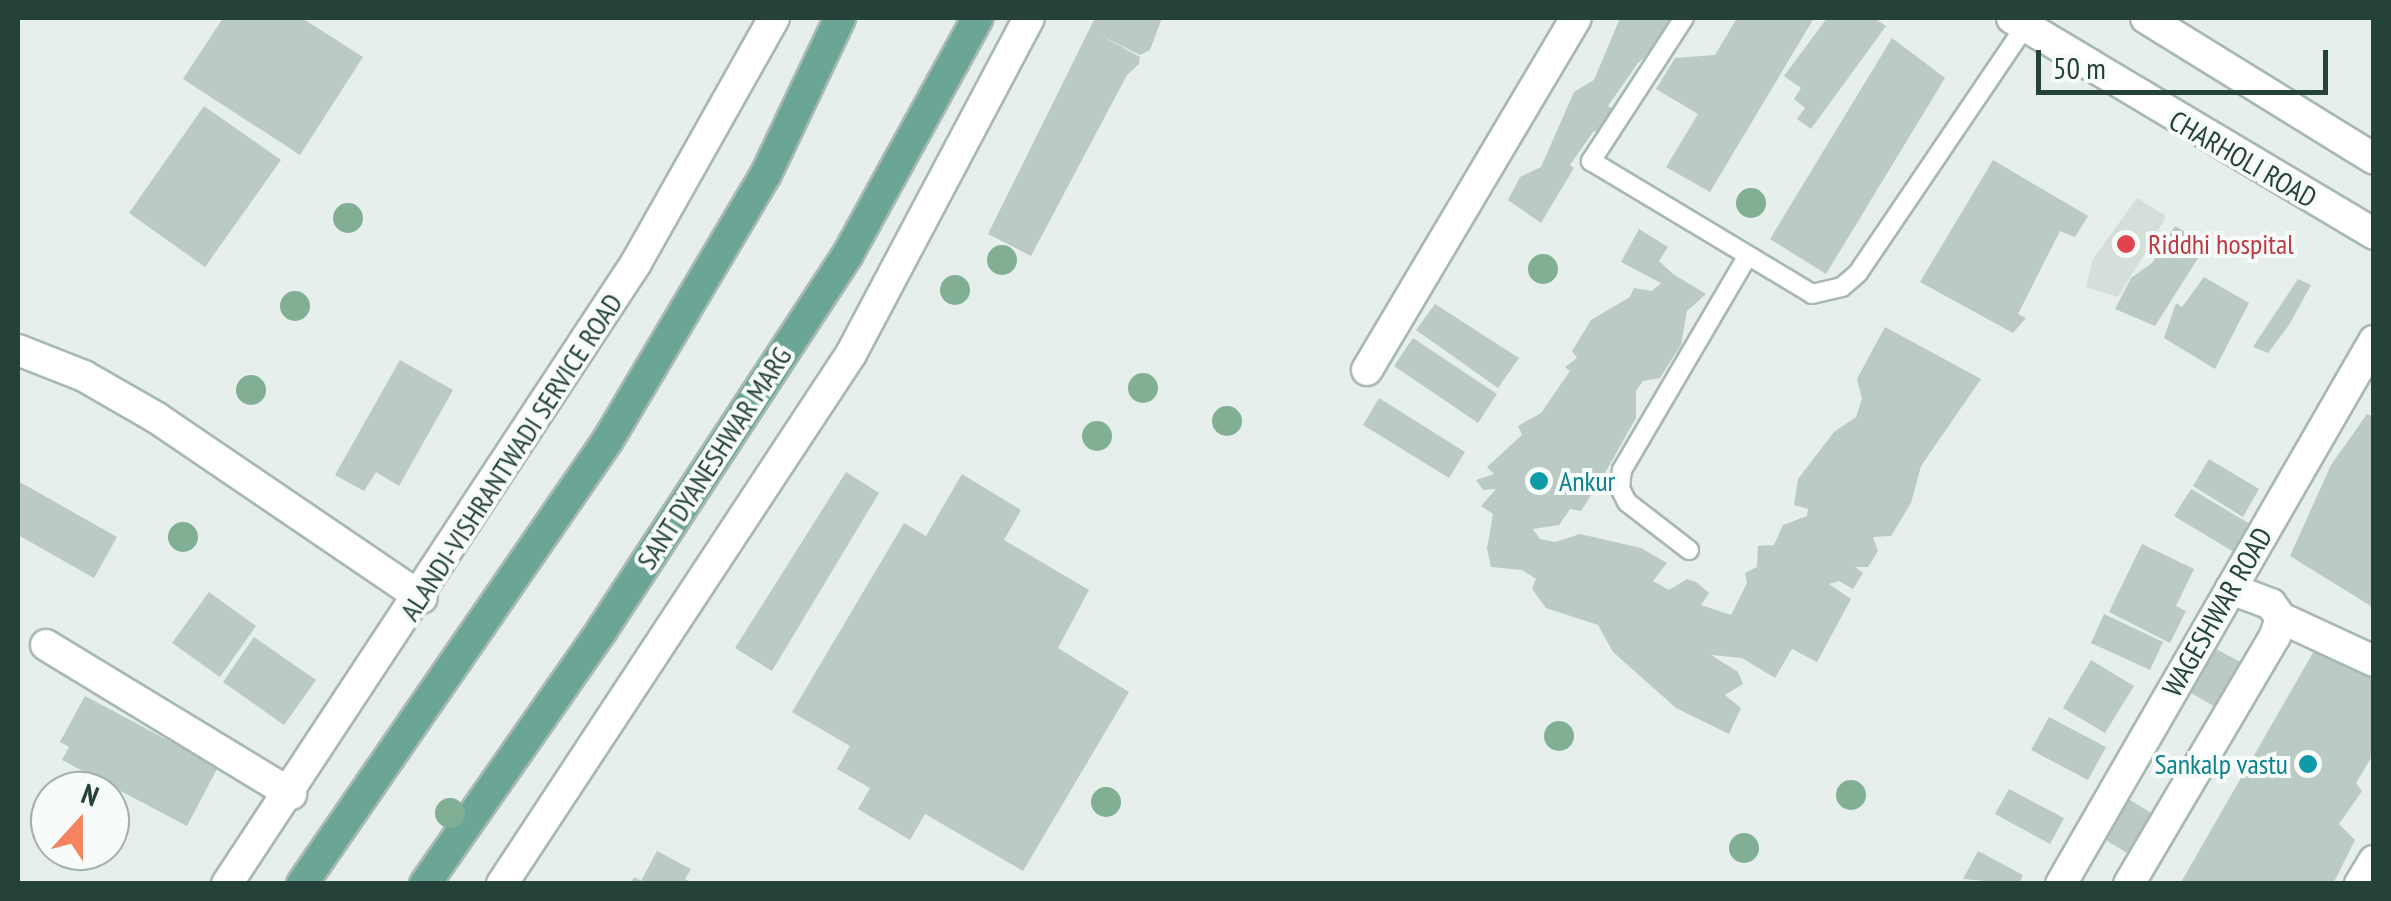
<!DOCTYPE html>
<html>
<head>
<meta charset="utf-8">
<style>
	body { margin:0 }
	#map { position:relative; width:2391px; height:901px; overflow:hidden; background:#e6efeb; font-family:"PT Sans Narrow",sans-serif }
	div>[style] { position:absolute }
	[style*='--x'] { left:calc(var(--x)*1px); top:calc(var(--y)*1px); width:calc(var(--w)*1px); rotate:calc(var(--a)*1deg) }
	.built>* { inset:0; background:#d4dfda }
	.building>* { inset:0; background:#bbcac4 }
	.roads { filter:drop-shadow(2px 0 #a8b8b2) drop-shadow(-2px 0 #a8b8b2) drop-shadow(0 2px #a8b8b2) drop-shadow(0 -2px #a8b8b2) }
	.lane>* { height:18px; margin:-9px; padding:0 9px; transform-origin:9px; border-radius:9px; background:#fff }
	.street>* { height:30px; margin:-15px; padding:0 15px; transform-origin:15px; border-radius:15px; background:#fff }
	.secondary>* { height:30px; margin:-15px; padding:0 15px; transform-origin:15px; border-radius:15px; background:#fff }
	.primary>* { height:30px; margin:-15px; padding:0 15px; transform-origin:15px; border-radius:15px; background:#6aa596 }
	.trees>* { width:30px; height:30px; margin:-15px; border-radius:50%; background:#80af93 }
	.dots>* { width:28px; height:28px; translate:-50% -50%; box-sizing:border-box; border:5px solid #f7fbf9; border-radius:50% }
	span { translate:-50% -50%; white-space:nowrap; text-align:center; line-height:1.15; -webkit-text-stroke:8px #f7fbf9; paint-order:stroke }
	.street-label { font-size:28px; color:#24423a }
	.health-label { font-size:28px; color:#be3a42 }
	.left { translate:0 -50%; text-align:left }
	.culture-label { font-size:28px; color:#0d838f }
	.right { translate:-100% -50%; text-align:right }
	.frame { position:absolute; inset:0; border:20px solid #24423a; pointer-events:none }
	.north { position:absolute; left:30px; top:771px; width:100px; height:100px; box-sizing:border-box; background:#f7fbf9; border:2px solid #a3b1ad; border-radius:50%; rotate:21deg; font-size:28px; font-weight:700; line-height:40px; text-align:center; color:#24423a }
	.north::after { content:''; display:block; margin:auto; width:35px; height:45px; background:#f4845f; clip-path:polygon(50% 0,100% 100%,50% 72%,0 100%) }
	.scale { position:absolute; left:2036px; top:50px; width:292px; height:45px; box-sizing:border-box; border:5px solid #24423a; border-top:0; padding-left:12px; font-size:30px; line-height:35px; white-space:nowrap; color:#24423a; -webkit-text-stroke:8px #f7fbf9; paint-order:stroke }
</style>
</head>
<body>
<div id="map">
	<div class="built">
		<i style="clip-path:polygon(2137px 198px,2166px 216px,2158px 232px,2118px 297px,2086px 287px,2093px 259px)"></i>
	</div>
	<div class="building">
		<i style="clip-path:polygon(223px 18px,302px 18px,363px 57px,300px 155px,183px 79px)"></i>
		<i style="clip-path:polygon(1095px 18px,1162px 18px,1150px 50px,1140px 55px,1098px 34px,1140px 57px,1139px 64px,1127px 75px,1031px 256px,988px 234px)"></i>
		<i style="clip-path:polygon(1620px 18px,1688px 18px,1638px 63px,1608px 106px,1614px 110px,1604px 128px,1593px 132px,1570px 165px,1574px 168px,1541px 223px,1508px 200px,1520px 177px,1541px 167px,1574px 92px,1594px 80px)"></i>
		<i style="clip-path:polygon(1737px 18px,1814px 18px,1710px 192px,1666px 167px,1698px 114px,1656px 89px,1675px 58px,1715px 55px)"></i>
		<i style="clip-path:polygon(1827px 18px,1874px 18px,1886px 26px,1811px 129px,1797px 119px,1805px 108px,1794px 99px,1801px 88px,1784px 76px)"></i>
		<i style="clip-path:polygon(1892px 38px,1945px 78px,1826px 274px,1770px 239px)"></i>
		<i style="clip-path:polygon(204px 106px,281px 160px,205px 267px,129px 213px)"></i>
		<i style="clip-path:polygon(1993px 160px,2088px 216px,2075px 237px,2060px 231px,2018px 314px,2026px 318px,2013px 333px,1920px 282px)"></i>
		<i style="clip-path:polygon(2175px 226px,2207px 244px,2155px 326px,2115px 309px,2131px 278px,2152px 263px)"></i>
		<i style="clip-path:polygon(1639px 229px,1668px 247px,1659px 261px,1673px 274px,1706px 294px,1687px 311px,1681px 345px,1660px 378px,1643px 381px,1636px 391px,1636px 418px,1600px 482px,1581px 511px,1570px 509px,1559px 525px,1533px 529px,1540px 539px,1555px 542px,1580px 534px,1641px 548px,1667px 563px,1653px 581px,1669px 590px,1687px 579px,1696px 582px,1709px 593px,1701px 605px,1731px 615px,1747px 583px,1745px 573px,1757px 567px,1758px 546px,1774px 545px,1783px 525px,1807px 516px,1808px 509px,1794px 505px,1798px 479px,1834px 432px,1856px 417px,1862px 399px,1857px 379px,1885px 327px,1981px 379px,1921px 466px,1911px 503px,1891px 536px,1873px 537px,1878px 551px,1868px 567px,1855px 567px,1863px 573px,1853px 589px,1839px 581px,1829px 584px,1851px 599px,1817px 662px,1792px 649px,1775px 678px,1742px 658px,1711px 655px,1738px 672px,1743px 684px,1725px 695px,1741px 708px,1729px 734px,1676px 708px,1613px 652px,1598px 625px,1546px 608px,1532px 589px,1536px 579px,1522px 570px,1491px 567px,1487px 549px,1493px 514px,1481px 506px,1496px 489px,1483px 490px,1476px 480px,1494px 474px,1487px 467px,1522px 435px,1518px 426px,1541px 413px,1570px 371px,1565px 367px,1577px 358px,1572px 351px,1591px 320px,1630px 297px,1634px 288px,1652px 291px,1661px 283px,1621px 262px)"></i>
		<i style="clip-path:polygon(2204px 277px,2249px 303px,2215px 369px,2164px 338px,2176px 303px,2182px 307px)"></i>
		<i style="clip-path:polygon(2298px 279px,2311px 285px,2289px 325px,2268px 353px,2253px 347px)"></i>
		<i style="clip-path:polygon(1435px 304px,1519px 358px,1498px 388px,1416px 330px)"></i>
		<i style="clip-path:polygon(1413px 338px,1497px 394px,1478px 423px,1394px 366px)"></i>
		<i style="clip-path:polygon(400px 360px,453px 390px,399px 486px,376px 472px,364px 491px,335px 475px)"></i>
		<i style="clip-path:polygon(1379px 398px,1465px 452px,1449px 478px,1363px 425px)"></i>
		<i style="clip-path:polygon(2367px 414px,2374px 417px,2374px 608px,2290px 556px,2331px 465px)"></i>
		<i style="clip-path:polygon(2209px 459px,2259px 489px,2243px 517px,2193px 486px)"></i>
		<i style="clip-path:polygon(846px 472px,879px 493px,772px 671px,735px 648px)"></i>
		<i style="clip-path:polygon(962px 474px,1021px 510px,1004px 540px,1089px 590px,1058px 648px,1129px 692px,1023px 871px,925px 814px,910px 840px,858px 809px,870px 788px,837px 769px,850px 746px,792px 712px,904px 523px,926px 536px)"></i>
		<i style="clip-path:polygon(18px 481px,117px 537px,94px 578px,18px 535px)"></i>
		<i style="clip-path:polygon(2191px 489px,2250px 524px,2234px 552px,2174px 516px)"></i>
		<i style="clip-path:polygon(2142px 544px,2194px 569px,2176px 606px,2186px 611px,2170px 643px,2109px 612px)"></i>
		<i style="clip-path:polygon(209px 592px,256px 626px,220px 677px,172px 643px)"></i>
		<i style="clip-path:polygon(2104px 614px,2163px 642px,2150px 670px,2091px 643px)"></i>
		<i style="clip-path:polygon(254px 637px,316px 680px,284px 725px,223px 682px)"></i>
		<i style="clip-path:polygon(2318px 644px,2374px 676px,2374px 753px,2356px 783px,2362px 791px,2339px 824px,2355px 840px,2333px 884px,2180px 884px)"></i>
		<i style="clip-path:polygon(2209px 645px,2242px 663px,2219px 709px,2186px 690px)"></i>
		<i style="clip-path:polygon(2091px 660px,2134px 686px,2105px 733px,2063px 708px)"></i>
		<i style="clip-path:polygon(85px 696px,218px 767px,187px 826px,62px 760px,69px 747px,60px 742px)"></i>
		<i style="clip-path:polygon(2049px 717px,2106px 747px,2088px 780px,2031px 750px)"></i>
		<i style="clip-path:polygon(2009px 789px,2064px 818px,2050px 844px,1995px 814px)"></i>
		<i style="clip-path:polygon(2125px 797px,2156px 816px,2132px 856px,2104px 839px)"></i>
		<i style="clip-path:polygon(657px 851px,691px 869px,685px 879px,693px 884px,631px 884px,634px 877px,641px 881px)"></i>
		<i style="clip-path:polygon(1978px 851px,2023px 875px,2019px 884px,1963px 879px)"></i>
	</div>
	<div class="roads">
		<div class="lane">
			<i style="--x:1684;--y:18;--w:171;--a:123"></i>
			<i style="--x:1591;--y:161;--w:258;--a:31"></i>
			<i style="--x:1812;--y:294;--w:31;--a:-13"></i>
			<i style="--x:1842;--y:287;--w:21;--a:-41"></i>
			<i style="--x:1858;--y:273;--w:298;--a:-55.9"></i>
			<i style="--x:1689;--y:550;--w:78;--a:-142.3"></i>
			<i style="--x:1627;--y:502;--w:16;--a:-117"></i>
			<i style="--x:1620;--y:488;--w:18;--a:-84"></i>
			<i style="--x:1622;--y:470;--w:245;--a:-59.6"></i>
		</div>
		<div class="street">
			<i style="--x:18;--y:350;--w:71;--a:21.5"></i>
			<i style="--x:84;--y:376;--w:84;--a:29.9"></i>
			<i style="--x:157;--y:418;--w:320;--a:34.2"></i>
			<i style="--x:1367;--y:370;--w:409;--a:-59.3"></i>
			<i style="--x:2281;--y:618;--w:102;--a:24.8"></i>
			<i style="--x:46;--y:645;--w:287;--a:31.3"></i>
			<i style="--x:2061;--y:884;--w:627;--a:-60.04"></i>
			<i style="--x:2129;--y:884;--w:288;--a:-59.5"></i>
			<i style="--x:2275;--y:636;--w:19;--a:-72"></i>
			<i style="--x:2281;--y:618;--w:17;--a:-126"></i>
			<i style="--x:2271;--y:604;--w:43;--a:-159.4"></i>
			<i style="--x:2360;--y:884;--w:27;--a:-59"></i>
		</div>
		<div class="secondary">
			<i style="--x:2012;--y:18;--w:422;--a:30.8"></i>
			<i style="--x:2146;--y:18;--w:268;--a:31.7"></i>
			<i style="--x:227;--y:884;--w:744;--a:-56.63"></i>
			<i style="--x:636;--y:263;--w:281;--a:-60.6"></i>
			<i style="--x:502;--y:884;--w:635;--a:-56.64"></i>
			<i style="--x:851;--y:354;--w:380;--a:-62.1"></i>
		</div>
		<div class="primary">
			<i style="--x:302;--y:884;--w:539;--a:-55.43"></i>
			<i style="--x:608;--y:440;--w:309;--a:-59.3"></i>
			<i style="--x:766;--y:174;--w:173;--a:-64.6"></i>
			<i style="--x:425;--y:884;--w:310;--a:-55.1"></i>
			<i style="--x:602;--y:630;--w:449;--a:-56.8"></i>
			<i style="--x:848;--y:254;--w:269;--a:-61.2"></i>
		</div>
	</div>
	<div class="trees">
		<i style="left:1751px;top:203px"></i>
		<i style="left:348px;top:218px"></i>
		<i style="left:1002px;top:260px"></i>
		<i style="left:1543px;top:269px"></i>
		<i style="left:955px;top:290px"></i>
		<i style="left:295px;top:306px"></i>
		<i style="left:1143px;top:388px"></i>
		<i style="left:251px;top:390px"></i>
		<i style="left:1227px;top:421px"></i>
		<i style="left:1097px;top:436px"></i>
		<i style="left:183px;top:537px"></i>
		<i style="left:1559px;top:736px"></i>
		<i style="left:1851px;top:795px"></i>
		<i style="left:1106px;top:802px"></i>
		<i style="left:450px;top:813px"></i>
		<i style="left:1744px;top:848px"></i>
	</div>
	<div class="dots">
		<i style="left:2126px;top:244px;background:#e0444e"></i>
		<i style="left:1539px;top:481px;background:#0f9aa8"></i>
		<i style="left:2308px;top:764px;background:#0f9aa8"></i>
	</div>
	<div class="street-label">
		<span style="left:2243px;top:159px;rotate:30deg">CHARHOLI ROAD</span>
		<span style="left:511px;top:457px;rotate:-57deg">ALANDI-VISHRANTWADI SERVICE ROAD</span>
		<span style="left:714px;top:458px;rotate:-57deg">SANT DYANESHWAR MARG</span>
		<span style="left:2217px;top:612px;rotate:-60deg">WAGESHWAR ROAD</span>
	</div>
	<div class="health-label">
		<span class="left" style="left:2148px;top:244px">Riddhi hospital</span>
	</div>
	<div class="culture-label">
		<span class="left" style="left:1559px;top:481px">Ankur</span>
		<span class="right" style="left:2288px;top:764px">Sankalp vastu</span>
	</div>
	<div class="frame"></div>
	<div class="north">N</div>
	<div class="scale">50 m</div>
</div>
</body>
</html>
